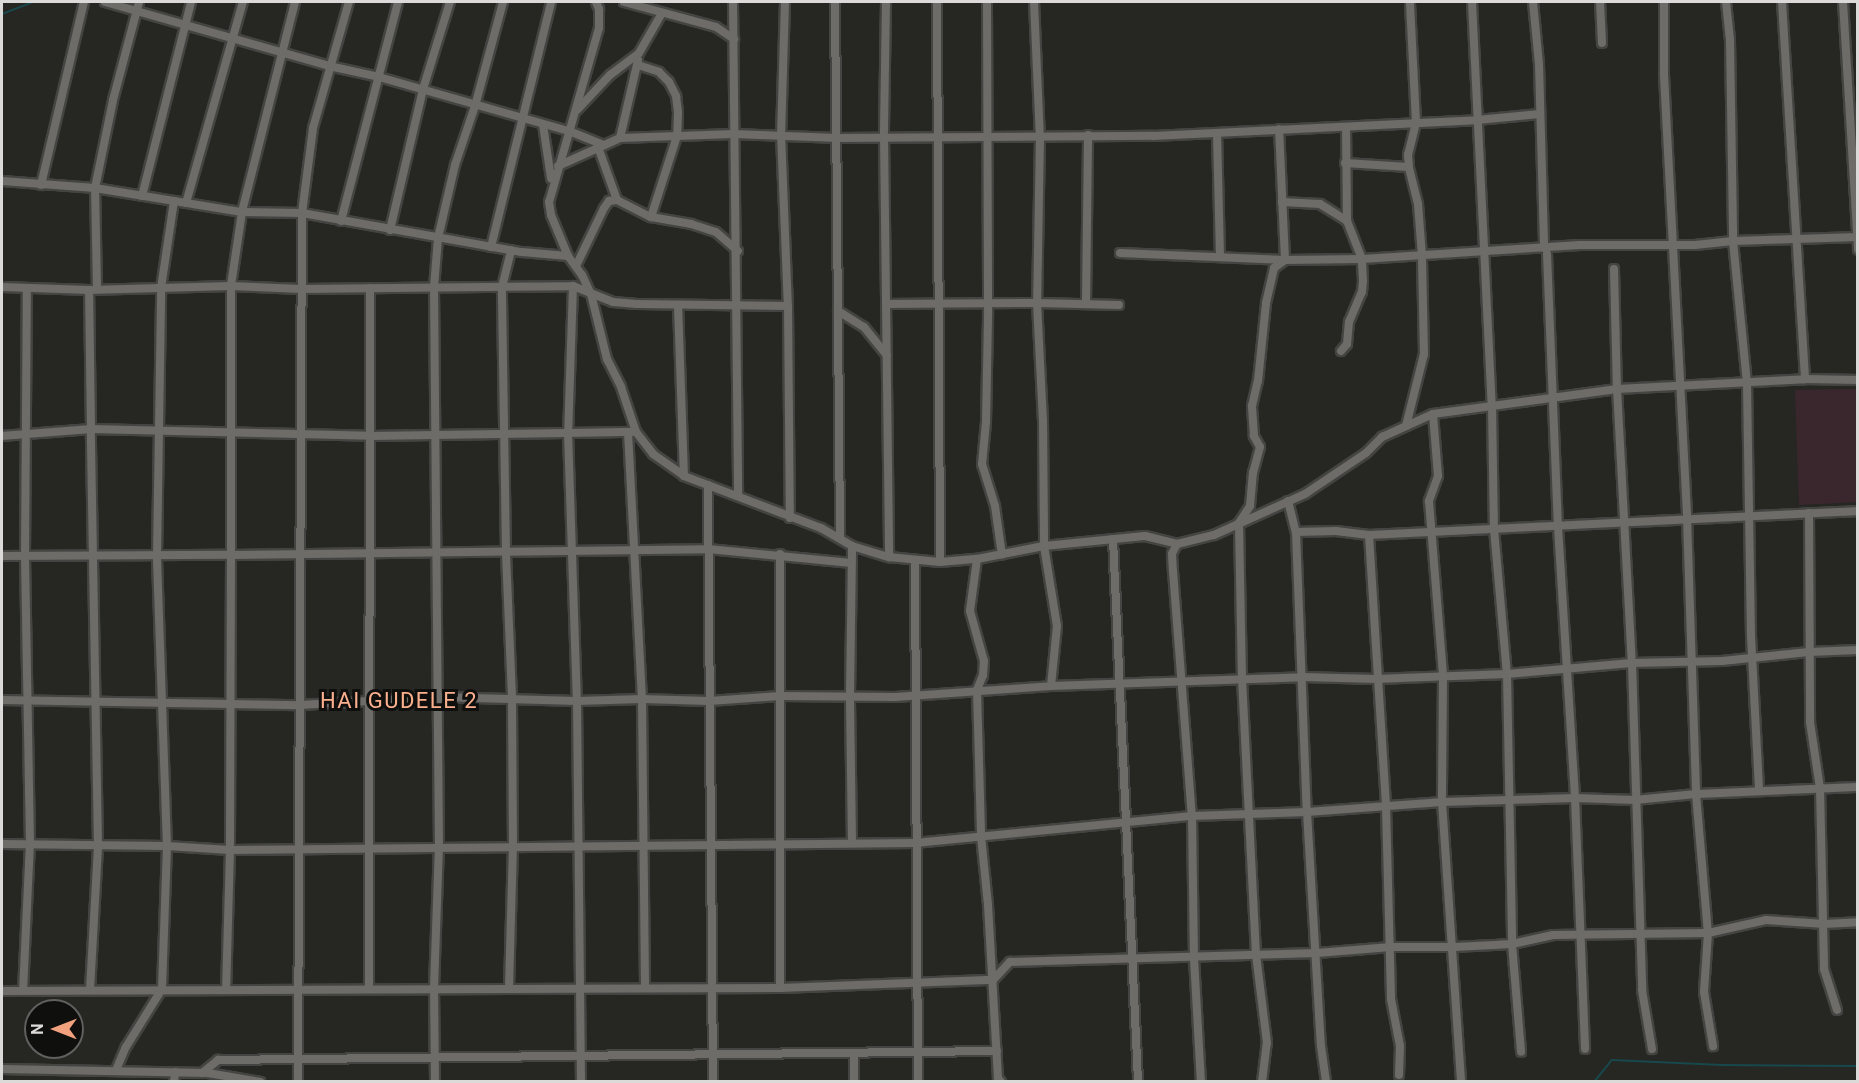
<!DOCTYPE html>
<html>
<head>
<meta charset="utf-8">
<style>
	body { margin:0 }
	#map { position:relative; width:1859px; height:1083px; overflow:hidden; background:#262623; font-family:Roboto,sans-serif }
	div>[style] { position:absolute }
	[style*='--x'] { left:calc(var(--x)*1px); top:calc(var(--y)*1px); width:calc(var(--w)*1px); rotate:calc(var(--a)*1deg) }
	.education>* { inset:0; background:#3a272e }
	.stream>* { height:2px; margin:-1px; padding:0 1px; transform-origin:1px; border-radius:1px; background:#18484b }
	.roads { filter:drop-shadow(2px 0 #444442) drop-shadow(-2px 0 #444442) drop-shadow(0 2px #444442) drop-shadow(0 -2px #444442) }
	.minor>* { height:8px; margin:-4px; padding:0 4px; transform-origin:4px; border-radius:4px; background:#6d6c69 }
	span { translate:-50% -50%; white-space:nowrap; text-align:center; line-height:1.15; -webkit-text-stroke:6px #0f0f0e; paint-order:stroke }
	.neighbourhood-label { font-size:22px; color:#faaf8d; letter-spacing:1.5px }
	.frame { position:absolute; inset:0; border:3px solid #dbdad9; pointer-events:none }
	.north { position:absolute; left:24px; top:999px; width:60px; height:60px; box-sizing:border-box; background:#0f0f0e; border:2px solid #61605f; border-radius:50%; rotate:270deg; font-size:16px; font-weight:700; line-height:24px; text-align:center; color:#dbdad9 }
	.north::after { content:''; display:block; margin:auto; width:21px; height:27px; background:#f1a17d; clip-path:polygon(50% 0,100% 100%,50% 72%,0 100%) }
</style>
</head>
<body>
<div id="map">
	<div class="education">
		<i style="clip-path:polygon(1857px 389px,1857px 502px,1799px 505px,1795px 390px)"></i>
	</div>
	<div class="stream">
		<i style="--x:2;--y:14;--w:33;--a:-21"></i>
		<i style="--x:1594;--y:1082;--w:28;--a:-51"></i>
		<i style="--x:1612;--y:1060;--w:110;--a:2.6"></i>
		<i style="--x:1722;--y:1065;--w:136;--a:0.4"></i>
	</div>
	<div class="roads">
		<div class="minor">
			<i style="--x:105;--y:2;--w:233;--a:15.9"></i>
			<i style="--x:329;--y:66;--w:51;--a:12.4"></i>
			<i style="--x:379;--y:77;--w:198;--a:15.9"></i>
			<i style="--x:569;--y:131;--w:38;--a:22"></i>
			<i style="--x:295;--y:2;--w:217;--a:104.2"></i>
			<i style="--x:242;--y:212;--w:75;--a:98.5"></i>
			<i style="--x:231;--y:286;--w:269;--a:90"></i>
			<i style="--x:231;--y:555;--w:477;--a:-0.7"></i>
			<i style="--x:708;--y:549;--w:144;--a:5.6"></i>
			<i style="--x:596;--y:2;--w:8;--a:67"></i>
			<i style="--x:599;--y:9;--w:19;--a:90"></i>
			<i style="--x:599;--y:28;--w:181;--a:106"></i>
			<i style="--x:549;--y:202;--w:13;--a:81"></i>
			<i style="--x:551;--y:215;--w:44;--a:67.5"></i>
			<i style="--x:568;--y:256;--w:24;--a:54"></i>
			<i style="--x:582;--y:275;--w:21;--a:65"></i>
			<i style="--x:591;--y:294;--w:67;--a:76.2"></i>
			<i style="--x:607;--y:359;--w:31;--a:63"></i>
			<i style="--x:621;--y:387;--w:47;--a:71.6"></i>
			<i style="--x:636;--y:432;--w:28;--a:52"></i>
			<i style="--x:653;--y:454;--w:38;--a:35"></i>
			<i style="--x:684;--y:476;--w:147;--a:20.8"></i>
			<i style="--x:821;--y:528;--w:36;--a:30"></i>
			<i style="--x:852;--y:546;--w:39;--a:17"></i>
			<i style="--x:889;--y:557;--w:51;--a:5.6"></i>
			<i style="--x:940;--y:562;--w:37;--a:-5"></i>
			<i style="--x:977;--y:559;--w:68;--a:-11"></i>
			<i style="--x:1044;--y:546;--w:101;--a:-5.7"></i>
			<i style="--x:1145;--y:536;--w:33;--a:14"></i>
			<i style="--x:1177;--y:544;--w:38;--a:-14"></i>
			<i style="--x:1214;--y:535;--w:100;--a:-24.3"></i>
			<i style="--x:1305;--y:494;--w:73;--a:-33.9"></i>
			<i style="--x:1366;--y:453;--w:23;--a:-45"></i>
			<i style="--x:1382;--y:437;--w:56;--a:-24.3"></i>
			<i style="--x:1433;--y:414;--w:186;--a:-7.7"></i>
			<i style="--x:1617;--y:389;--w:188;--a:-3"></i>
			<i style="--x:1805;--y:379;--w:53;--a:1.1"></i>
			<i style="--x:624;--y:2;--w:95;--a:15.2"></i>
			<i style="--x:716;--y:27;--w:22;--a:34"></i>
			<i style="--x:733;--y:2;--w:493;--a:89.4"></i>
			<i style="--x:785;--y:2;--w:132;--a:91.7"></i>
			<i style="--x:781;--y:134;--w:172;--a:87.7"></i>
			<i style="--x:788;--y:306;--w:212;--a:89.5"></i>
			<i style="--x:835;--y:2;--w:535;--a:89.46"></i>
			<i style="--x:886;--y:2;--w:134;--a:90.9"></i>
			<i style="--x:884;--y:136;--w:421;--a:89.3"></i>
			<i style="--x:937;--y:2;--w:560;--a:89.69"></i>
			<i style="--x:987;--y:2;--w:316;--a:89.8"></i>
			<i style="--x:988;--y:318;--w:104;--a:91.1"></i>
			<i style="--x:986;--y:422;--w:42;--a:95.4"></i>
			<i style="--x:982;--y:464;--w:44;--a:72.8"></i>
			<i style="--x:995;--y:506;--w:49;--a:81.9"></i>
			<i style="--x:1034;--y:2;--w:135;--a:87.5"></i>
			<i style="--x:1040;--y:137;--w:166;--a:91"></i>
			<i style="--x:1037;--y:303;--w:117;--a:87.1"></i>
			<i style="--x:1043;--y:420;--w:126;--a:89.5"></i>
			<i style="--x:1044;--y:546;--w:81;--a:80.8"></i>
			<i style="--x:1057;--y:626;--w:60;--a:95.7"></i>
			<i style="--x:1472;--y:2;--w:404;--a:87.2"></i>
			<i style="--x:1492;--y:406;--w:123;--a:89.1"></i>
			<i style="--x:1494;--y:529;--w:146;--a:84.9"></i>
			<i style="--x:1507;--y:674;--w:270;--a:88.9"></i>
			<i style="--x:1512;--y:944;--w:108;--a:85.2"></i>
			<i style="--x:1533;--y:2;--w:62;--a:84.5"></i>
			<i style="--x:1539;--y:64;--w:184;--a:88.4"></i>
			<i style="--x:1600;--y:2;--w:41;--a:87.2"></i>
			<i style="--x:1664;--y:2;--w:73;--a:90"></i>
			<i style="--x:1664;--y:75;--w:444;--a:87"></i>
			<i style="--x:1687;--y:518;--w:276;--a:88.1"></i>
			<i style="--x:1696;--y:794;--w:140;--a:85.1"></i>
			<i style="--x:1708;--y:933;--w:59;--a:93.9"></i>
			<i style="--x:1704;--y:992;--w:55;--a:80.5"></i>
			<i style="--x:1726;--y:2;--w:38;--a:84"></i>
			<i style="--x:1730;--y:40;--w:201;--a:89.1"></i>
			<i style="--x:1733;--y:241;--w:143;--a:84.4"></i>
			<i style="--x:1747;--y:383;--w:253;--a:89.1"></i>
			<i style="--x:1751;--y:636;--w:155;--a:87"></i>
			<i style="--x:1782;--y:2;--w:378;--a:86.5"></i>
			<i style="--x:1843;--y:2;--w:248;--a:86.5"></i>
			<i style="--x:638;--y:65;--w:22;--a:18"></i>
			<i style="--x:659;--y:72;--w:14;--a:45"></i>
			<i style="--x:669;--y:82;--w:16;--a:63"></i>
			<i style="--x:676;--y:96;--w:17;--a:83"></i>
			<i style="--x:678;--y:113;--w:23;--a:92"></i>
			<i style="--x:677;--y:136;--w:85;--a:107.8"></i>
			<i style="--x:577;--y:110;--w:48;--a:-46.7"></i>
			<i style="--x:610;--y:75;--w:36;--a:-37"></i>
			<i style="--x:639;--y:53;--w:46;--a:-60.1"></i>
			<i style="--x:543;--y:125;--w:54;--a:81.4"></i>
			<i style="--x:1217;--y:133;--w:124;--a:88.6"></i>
			<i style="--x:620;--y:138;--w:80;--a:-77"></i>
			<i style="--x:598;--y:147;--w:56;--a:70.3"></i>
			<i style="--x:1345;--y:163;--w:64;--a:3.6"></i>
			<i style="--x:558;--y:166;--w:68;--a:-24.3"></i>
			<i style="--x:620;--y:138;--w:114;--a:-2"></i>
			<i style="--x:734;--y:134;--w:104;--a:2.2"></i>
			<i style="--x:838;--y:138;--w:315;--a:-0.4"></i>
			<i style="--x:1153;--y:136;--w:324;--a:-2.8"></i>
			<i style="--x:1477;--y:120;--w:63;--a:-5.4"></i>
			<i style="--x:2;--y:181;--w:93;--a:4.3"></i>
			<i style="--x:95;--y:188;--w:149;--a:9.3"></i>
			<i style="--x:242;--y:212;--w:60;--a:1"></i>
			<i style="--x:302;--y:213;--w:223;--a:10.1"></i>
			<i style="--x:522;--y:252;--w:46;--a:5"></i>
			<i style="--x:41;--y:185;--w:188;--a:-76.8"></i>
			<i style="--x:142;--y:196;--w:200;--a:-75.8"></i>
			<i style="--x:1282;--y:202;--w:38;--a:3"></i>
			<i style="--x:1320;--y:204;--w:32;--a:32"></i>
			<i style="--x:186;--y:203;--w:209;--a:-74.2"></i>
			<i style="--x:341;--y:221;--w:226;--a:-75.4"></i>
			<i style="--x:390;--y:230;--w:145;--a:-76.8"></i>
			<i style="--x:423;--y:89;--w:91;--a:-72.8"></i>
			<i style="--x:491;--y:247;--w:252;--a:-76.2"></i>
			<i style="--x:1120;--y:253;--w:165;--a:2.4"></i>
			<i style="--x:1285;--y:260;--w:77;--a:-0.7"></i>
			<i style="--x:1362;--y:259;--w:218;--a:-3.7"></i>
			<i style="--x:1580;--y:245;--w:115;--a:0"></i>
			<i style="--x:1695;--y:245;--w:38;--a:-6"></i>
			<i style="--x:1733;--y:241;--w:125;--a:-1.8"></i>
			<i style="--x:1547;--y:254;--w:273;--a:87.7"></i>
			<i style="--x:1558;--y:527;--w:272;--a:86.4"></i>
			<i style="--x:1575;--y:798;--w:251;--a:87.7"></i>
			<i style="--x:576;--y:266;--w:64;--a:-64.2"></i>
			<i style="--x:604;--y:208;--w:9;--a:-54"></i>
			<i style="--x:609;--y:201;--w:8;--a:-7"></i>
			<i style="--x:617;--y:200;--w:38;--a:27"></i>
			<i style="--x:651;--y:217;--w:41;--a:9.9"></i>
			<i style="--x:691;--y:224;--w:26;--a:18"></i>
			<i style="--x:716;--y:232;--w:29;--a:41"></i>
			<i style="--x:1614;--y:269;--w:120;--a:88.6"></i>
			<i style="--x:1617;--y:389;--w:274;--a:86.9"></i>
			<i style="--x:1632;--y:663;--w:327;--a:88.2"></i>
			<i style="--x:1642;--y:990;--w:60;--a:80.4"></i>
			<i style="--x:573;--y:286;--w:147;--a:91.9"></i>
			<i style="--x:568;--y:433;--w:268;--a:88.1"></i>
			<i style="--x:577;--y:701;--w:381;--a:89.4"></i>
			<i style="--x:2;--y:287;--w:87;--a:2"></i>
			<i style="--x:89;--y:290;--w:142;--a:-1.6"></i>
			<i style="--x:231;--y:286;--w:70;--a:2.5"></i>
			<i style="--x:301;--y:289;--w:272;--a:-0.6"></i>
			<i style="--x:573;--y:286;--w:43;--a:21.8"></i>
			<i style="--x:613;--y:302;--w:24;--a:5"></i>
			<i style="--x:637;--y:304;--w:151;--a:0.8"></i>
			<i style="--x:97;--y:289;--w:101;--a:-91.1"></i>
			<i style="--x:95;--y:188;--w:90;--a:-78.4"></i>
			<i style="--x:113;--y:100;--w:101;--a:-75.1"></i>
			<i style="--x:886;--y:304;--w:151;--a:-0.4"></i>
			<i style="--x:1037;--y:303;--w:82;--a:1.4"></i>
			<i style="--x:1086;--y:304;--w:169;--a:-89.3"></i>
			<i style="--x:678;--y:305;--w:171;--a:88"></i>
			<i style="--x:838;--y:311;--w:31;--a:32"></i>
			<i style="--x:864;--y:327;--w:36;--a:51"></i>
			<i style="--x:1341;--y:351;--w:9;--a:-49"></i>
			<i style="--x:1347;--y:344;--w:22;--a:-85"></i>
			<i style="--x:1349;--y:322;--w:33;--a:-67"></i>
			<i style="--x:1362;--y:292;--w:11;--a:-85"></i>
			<i style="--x:1363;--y:281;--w:22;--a:-93"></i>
			<i style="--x:1362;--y:259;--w:41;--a:-111.5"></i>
			<i style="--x:1347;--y:221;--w:94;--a:-90.6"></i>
			<i style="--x:1433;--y:414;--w:62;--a:85.4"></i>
			<i style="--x:1438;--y:476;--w:27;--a:110"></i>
			<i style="--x:1429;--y:501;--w:176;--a:85.4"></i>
			<i style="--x:1443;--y:676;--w:126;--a:90.5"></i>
			<i style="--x:1442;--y:802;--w:281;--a:86.1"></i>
			<i style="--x:1406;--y:426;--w:74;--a:-76"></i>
			<i style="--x:1424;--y:354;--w:98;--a:-91.2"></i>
			<i style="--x:1422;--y:256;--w:52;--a:-94.4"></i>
			<i style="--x:1418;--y:204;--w:38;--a:-104"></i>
			<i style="--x:1409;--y:167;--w:12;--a:-95"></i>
			<i style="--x:1408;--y:155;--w:34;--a:-76"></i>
			<i style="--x:1416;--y:122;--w:120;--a:-92.9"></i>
			<i style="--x:628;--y:432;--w:267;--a:87"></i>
			<i style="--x:642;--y:699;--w:287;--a:89.4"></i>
			<i style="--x:2;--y:436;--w:89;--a:-4.5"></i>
			<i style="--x:91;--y:429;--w:139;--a:-90.8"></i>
			<i style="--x:708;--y:485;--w:597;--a:89.52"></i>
			<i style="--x:1288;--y:501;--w:32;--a:76"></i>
			<i style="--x:1296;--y:532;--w:280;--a:87.8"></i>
			<i style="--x:1307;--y:812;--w:234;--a:86.6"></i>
			<i style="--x:1321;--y:1046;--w:36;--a:82"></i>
			<i style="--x:1809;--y:513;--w:209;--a:89.7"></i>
			<i style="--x:1810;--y:722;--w:67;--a:81.4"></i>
			<i style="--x:1820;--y:788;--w:181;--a:88.7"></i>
			<i style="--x:1824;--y:969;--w:43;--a:72.4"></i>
			<i style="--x:1296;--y:532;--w:40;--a:-1.4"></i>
			<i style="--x:1336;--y:531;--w:33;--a:7"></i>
			<i style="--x:1369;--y:535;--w:490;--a:-2.8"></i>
			<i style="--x:1369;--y:535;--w:272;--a:86.4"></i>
			<i style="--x:1386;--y:806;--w:193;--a:88.5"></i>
			<i style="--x:1391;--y:999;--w:48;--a:79.2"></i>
			<i style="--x:1400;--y:1046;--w:29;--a:92"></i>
			<i style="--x:1113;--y:539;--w:544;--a:87.36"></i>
			<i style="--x:1177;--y:544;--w:11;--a:117"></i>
			<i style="--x:1172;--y:554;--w:17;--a:87"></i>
			<i style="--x:1173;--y:571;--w:246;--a:85.6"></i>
			<i style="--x:1192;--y:816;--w:142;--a:89.2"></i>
			<i style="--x:1194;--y:958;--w:124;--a:86.8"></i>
			<i style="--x:780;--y:554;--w:434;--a:90"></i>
			<i style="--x:2;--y:556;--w:229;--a:-0.3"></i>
			<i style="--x:231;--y:555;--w:295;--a:90.2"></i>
			<i style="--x:230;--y:850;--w:140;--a:91.6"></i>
			<i style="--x:977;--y:559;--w:52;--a:97.7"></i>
			<i style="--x:970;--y:611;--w:52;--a:74.4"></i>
			<i style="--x:984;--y:661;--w:14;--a:94"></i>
			<i style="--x:983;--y:675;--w:16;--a:112"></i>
			<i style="--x:977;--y:690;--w:146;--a:88.4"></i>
			<i style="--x:981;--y:836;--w:69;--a:84.2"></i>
			<i style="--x:988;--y:905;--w:173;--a:86.7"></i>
			<i style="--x:998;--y:1078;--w:5;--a:53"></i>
			<i style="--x:915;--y:561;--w:521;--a:89.67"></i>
			<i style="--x:2;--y:700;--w:298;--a:1"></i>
			<i style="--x:300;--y:705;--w:138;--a:-3.3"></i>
			<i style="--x:438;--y:697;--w:139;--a:1.6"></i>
			<i style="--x:577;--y:701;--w:65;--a:-1.8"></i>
			<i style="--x:642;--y:699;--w:67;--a:1.7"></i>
			<i style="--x:709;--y:701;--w:71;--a:-4"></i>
			<i style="--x:780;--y:696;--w:115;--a:0.5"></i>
			<i style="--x:895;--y:697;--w:156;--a:-4"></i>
			<i style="--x:1051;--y:686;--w:252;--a:-2"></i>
			<i style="--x:1303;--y:677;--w:73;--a:1.6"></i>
			<i style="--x:1376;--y:679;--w:131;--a:-2.2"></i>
			<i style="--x:1507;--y:674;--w:125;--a:-5"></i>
			<i style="--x:1632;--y:663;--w:90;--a:-1.3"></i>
			<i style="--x:1722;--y:661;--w:87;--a:-5.9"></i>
			<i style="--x:1809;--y:652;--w:49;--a:-2.3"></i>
			<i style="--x:852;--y:843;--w:147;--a:-90.8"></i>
			<i style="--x:850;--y:696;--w:150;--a:-89.2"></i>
			<i style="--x:2;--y:844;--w:165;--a:0.7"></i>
			<i style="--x:167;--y:846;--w:63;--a:3.6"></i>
			<i style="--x:230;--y:850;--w:685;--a:-0.59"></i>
			<i style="--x:915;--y:843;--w:278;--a:-5.6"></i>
			<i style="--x:1192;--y:816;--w:115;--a:-2"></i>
			<i style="--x:1307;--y:812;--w:135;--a:-4.2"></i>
			<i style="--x:1442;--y:802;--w:133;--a:-1.7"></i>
			<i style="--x:1575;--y:798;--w:60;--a:1.9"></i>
			<i style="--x:1635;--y:800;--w:61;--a:-5.6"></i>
			<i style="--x:1696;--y:794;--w:162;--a:-2.5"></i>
			<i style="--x:509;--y:988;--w:140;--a:-88.4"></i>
			<i style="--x:513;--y:848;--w:151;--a:-90.4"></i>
			<i style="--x:512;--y:697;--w:145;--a:-92.4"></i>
			<i style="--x:506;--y:552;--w:265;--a:-90.9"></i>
			<i style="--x:502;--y:287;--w:38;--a:-76"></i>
			<i style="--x:369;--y:989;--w:701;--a:-89.92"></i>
			<i style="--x:90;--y:990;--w:145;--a:-86.8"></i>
			<i style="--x:98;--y:845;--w:416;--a:-91"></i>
			<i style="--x:91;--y:429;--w:279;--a:1.4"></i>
			<i style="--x:370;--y:436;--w:266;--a:-0.9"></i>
			<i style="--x:2;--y:991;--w:778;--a:-0.22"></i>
			<i style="--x:780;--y:988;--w:213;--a:-2.2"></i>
			<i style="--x:993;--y:980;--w:25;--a:-47"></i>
			<i style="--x:1010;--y:962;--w:307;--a:-1.7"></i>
			<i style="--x:1317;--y:953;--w:74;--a:-4.6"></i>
			<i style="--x:1391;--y:947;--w:63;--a:0"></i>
			<i style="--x:1454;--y:947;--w:58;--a:-3"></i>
			<i style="--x:1512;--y:944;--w:42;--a:-12.4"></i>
			<i style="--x:1553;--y:935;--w:155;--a:-0.7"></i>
			<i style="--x:1708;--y:933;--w:59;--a:-12.6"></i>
			<i style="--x:1766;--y:920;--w:58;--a:3.9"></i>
			<i style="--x:1824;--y:924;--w:34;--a:-3"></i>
			<i style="--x:23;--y:991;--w:147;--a:-87.3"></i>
			<i style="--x:30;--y:844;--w:288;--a:-91"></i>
			<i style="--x:25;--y:556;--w:268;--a:-89.6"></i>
			<i style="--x:854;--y:1053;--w:29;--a:90"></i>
			<i style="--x:2;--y:1069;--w:206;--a:1.1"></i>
			<i style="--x:208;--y:1073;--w:53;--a:9.8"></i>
			<i style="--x:116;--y:1070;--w:25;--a:-67"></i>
			<i style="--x:126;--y:1047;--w:68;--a:-58.2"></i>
			<i style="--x:162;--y:989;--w:143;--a:-88"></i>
			<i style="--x:167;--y:846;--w:290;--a:-92"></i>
			<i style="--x:157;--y:556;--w:268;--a:-89.1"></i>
			<i style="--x:161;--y:288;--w:88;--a:-81.5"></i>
			<i style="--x:202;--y:1073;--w:21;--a:-39"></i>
			<i style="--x:218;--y:1060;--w:779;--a:-0.66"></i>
			<i style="--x:174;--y:1082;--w:10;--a:-84"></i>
			<i style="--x:298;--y:1082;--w:869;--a:-89.74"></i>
			<i style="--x:302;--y:213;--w:86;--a:-82.6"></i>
			<i style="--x:313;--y:128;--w:131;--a:-74.1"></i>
			<i style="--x:435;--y:1082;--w:94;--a:-90.6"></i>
			<i style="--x:434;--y:988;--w:140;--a:-88"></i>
			<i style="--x:439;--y:848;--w:561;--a:-90.51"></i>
			<i style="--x:434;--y:287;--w:49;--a:-85.3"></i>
			<i style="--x:438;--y:238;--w:75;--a:-76.9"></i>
			<i style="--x:455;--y:165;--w:62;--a:-71.3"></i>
			<i style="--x:475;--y:106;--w:108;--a:-74.9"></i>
			<i style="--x:1262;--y:1082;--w:39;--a:-83"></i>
			<i style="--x:1267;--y:1043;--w:89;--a:-97.1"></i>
			<i style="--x:1256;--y:955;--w:275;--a:-92.9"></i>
			<i style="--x:1242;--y:680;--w:157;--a:-91.1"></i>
			<i style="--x:1239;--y:523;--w:20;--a:-57"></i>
			<i style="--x:1250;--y:506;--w:33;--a:-85"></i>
			<i style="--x:1253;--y:473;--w:27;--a:-75"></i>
			<i style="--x:1260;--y:447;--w:13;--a:-119"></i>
			<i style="--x:1254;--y:436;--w:30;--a:-94"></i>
			<i style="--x:1252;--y:406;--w:26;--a:-77"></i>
			<i style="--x:1258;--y:381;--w:78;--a:-84.1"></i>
			<i style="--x:1266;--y:303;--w:36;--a:-77"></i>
			<i style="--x:1274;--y:268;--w:14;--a:-36"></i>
			<i style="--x:1285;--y:260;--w:131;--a:-92.6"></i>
		</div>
	</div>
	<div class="neighbourhood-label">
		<span style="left:399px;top:701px">HAI GUDELE 2</span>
	</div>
	<div class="frame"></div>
	<div class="north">N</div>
</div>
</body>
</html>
